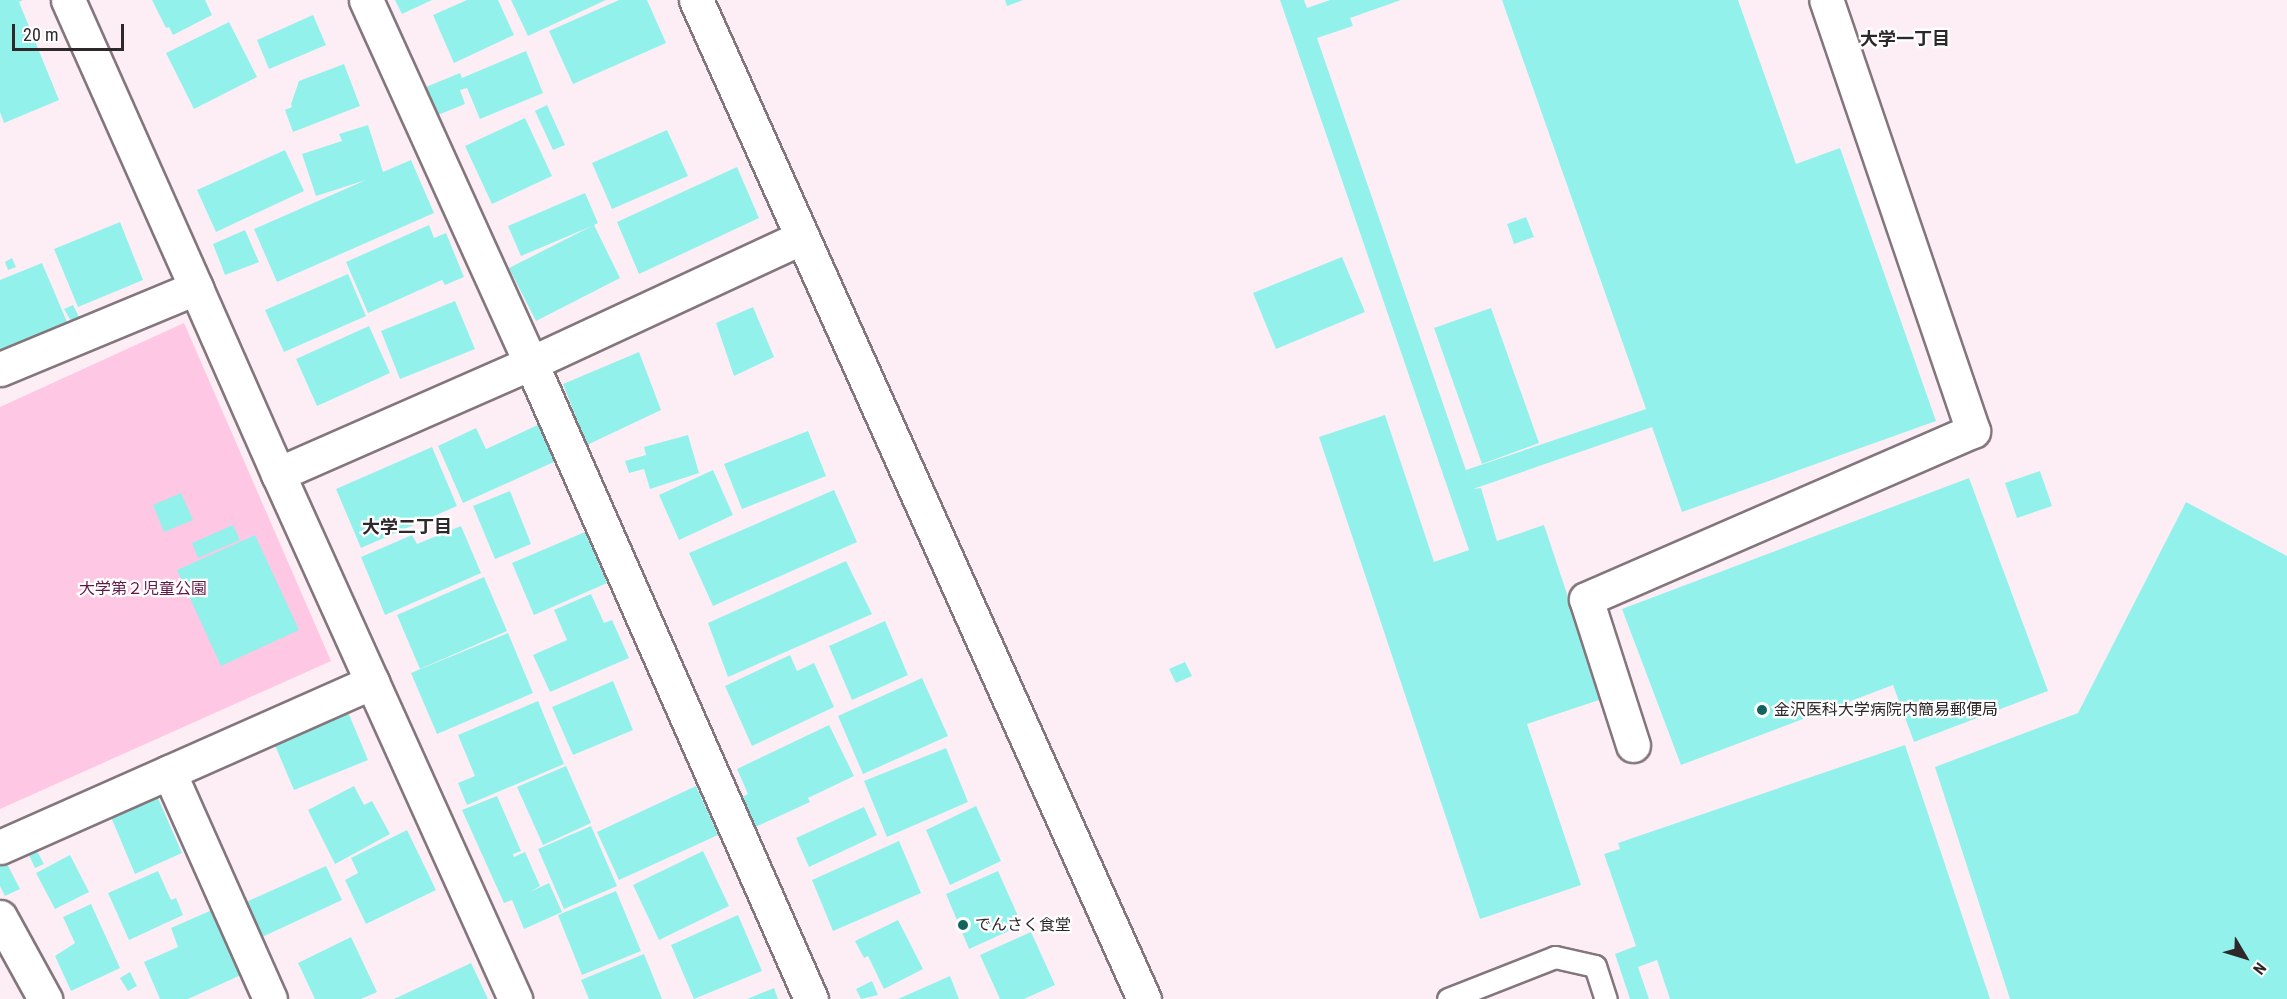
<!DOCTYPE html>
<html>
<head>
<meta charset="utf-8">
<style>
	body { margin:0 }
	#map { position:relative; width:2287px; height:999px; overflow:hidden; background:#fdeef5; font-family:"Roboto Condensed","Noto Sans JP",sans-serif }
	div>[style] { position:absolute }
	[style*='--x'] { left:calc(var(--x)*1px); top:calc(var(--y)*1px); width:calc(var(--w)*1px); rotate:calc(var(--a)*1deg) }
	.green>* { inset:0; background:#fec7e3 }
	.building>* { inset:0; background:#92f2eb }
	.roads { filter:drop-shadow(2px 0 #83767c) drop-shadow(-2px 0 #83767c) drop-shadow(0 2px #83767c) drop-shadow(0 -2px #83767c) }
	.service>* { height:21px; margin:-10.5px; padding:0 10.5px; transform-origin:10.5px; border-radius:10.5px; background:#fff }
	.minor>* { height:33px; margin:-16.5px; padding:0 16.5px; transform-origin:16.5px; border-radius:16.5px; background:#fff }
	.tertiary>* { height:33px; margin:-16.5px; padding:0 16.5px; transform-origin:16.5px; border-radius:16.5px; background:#fff }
	.dots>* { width:16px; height:16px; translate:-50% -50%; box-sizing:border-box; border:3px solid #fff; border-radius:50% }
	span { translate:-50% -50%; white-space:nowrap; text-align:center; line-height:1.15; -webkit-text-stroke:4.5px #fff; paint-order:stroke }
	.park-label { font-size:16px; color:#651748 }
	.poi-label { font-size:16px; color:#2e282b }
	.left { translate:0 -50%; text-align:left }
	.neighbourhood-label { font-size:18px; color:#2e282b; font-weight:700 }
	.north { position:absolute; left:2215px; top:927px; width:60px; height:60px; -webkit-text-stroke:4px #fff; paint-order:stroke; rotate:128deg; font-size:16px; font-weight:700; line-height:24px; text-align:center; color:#2e282b }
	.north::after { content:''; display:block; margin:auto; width:21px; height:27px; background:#2e282b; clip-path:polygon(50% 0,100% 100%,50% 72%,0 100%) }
	.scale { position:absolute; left:12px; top:24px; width:112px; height:27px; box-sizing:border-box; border:3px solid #2e282b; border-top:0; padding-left:8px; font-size:18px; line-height:21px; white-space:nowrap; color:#2e282b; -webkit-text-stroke:4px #fff; paint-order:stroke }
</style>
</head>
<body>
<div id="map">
	<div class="green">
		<i style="clip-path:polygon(184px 323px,331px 661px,0 809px,0 407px)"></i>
	</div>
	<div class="building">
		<i style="clip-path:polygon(0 0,23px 0,19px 2px,59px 100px,4px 123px,0 112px)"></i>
		<i style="clip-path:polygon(152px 0,205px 0,212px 15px,173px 35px,169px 27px,166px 28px)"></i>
		<i style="clip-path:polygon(395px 0,432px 0,402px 14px)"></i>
		<i style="clip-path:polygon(467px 0,498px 0,514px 35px,454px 63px,433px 15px)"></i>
		<i style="clip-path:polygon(511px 0,606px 0,528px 36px)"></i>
		<i style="clip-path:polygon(619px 0,647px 0,666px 43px,573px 84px,549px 31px)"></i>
		<i style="clip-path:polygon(1005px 0,1023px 0,1007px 6px)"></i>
		<i style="clip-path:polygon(1280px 0,1304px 0,1307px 8px,1330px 0,1401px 0,1350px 18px,1353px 26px,1317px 38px,1470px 482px,1466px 470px,1646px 409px,1502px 0,1738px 0,1796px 164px,1840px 148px,1936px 421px,1682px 512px,1652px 427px,1473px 489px,1481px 488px,1497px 541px,1544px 525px,1602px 699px,1527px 724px,1581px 885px,1480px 919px,1319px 437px,1385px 415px,1434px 562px,1469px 550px)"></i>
		<i style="clip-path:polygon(313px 15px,326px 45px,269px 69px,257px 40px)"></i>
		<i style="clip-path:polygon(229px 22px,257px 77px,194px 109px,166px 53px)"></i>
		<i style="clip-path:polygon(526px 51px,543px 93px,480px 119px,467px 88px,460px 90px,465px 104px,433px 117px,421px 89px,460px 73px,462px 78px)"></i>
		<i style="clip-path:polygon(344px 64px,360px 106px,293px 132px,285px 110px,292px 107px,291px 104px,299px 81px)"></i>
		<i style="clip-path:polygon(547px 105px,565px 145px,553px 150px,535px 111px)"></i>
		<i style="clip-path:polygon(525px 118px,552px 176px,492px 204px,465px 146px)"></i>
		<i style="clip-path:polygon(368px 125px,383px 172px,411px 160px,434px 213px,277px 282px,254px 229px,366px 180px,316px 196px,302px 154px,342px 141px,339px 134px)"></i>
		<i style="clip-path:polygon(667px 130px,688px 176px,612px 209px,592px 163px)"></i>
		<i style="clip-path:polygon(285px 150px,304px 191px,216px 232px,197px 190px)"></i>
		<i style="clip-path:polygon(737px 167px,759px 218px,639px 274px,617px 222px)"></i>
		<i style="clip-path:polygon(585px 193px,598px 223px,594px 225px,620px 278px,536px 321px,509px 268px,592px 226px,521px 256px,508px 226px)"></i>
		<i style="clip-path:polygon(1526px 217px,1534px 237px,1514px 244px,1507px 224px)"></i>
		<i style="clip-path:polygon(120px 222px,143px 280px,78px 307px,54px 249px)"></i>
		<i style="clip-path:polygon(429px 225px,434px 238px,446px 233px,464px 277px,445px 285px,442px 280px,368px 313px,346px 262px)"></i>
		<i style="clip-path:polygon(245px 230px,259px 262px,225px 275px,213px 244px)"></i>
		<i style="clip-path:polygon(1342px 257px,1365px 312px,1276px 349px,1253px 293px)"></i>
		<i style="clip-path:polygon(12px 258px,16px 267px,8px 270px,5px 262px)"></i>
		<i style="clip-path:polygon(42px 263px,67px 322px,0 350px,0 280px)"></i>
		<i style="clip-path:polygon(348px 274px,366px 316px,284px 352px,265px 310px)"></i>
		<i style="clip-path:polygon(455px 301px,475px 349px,400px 379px,381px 331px)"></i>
		<i style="clip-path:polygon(73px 305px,79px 317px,71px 321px,64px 309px)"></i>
		<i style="clip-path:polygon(753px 307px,774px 357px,734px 376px,716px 323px)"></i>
		<i style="clip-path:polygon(1491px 308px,1539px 443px,1482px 464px,1434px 328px)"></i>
		<i style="clip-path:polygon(369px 326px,390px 373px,317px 406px,296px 359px)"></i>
		<i style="clip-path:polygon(639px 352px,661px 410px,587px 445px,563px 384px)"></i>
		<i style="clip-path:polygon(540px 424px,556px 461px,463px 503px,438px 446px,476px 428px,486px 449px)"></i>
		<i style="clip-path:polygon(808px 431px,826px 476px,742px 509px,724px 464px)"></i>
		<i style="clip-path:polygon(688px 435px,699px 473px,650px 489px,644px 469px,629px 473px,625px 461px,646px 455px,644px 447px)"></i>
		<i style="clip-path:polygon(432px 447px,457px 506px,361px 548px,336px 489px)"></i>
		<i style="clip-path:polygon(713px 470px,733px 515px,679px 540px,659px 495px)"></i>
		<i style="clip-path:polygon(2040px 471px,2052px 506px,2017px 518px,2005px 483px)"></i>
		<i style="clip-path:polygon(1969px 478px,2048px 691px,1914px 742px,1893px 685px,1681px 765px,1622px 609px)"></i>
		<i style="clip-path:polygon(834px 490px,857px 542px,713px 606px,689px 553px)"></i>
		<i style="clip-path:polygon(510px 491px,531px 544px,495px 559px,473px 506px)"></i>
		<i style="clip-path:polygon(181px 493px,193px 520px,164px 532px,153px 505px)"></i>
		<i style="clip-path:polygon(2186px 502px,2287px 556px,2287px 999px,2010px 999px,1935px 767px,2078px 713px)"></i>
		<i style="clip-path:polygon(233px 525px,240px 540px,198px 558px,192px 543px)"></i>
		<i style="clip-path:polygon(461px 526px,481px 573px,385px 615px,361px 557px,412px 535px,417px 544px)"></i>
		<i style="clip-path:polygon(585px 532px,607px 583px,534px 615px,512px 563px)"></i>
		<i style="clip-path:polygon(255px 535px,299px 630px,221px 666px,177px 570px)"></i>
		<i style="clip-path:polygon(846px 561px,872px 614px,728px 677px,708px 623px)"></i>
		<i style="clip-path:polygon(484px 577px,507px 631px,420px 669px,397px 615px)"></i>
		<i style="clip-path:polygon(591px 594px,604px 623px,612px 620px,629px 658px,550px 692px,533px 655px,567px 640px,554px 610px)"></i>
		<i style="clip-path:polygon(885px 621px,908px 675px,852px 700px,829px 646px)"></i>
		<i style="clip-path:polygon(508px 633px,533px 693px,437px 734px,411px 673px)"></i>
		<i style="clip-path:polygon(790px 655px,797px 671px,814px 663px,834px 707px,752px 746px,725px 686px)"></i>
		<i style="clip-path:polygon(1185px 662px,1192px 676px,1176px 683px,1169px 669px)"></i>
		<i style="clip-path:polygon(922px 678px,948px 736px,863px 774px,838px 716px)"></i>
		<i style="clip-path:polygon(613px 681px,633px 730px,573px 755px,552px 707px)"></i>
		<i style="clip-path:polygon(538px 701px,564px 764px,467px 805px,458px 783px,475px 776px,458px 735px)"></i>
		<i style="clip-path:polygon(348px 712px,368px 760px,294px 790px,274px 743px)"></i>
		<i style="clip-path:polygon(829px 725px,854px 776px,808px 798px,810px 802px,753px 828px,740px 798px,748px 794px,737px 769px)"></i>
		<i style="clip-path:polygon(1905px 745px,1990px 999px,1670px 999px,1657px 960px,1638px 967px,1649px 999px,1630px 999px,1615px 954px,1636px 946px,1604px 854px,1620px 849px,1618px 843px)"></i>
		<i style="clip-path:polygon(946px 748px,968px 802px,887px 837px,864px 781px)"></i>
		<i style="clip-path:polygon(566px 766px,591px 823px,543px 845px,517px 787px)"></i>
		<i style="clip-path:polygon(354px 786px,364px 805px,372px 801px,390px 834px,335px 864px,308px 810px)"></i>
		<i style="clip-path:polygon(696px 786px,718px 835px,619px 880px,597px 832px)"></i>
		<i style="clip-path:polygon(154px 789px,182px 853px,135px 874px,108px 810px)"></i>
		<i style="clip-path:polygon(497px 796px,521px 851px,513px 854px,514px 857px,525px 852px,540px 886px,530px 892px,549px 883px,562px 912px,524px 929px,512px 900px,504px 903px,462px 810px)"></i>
		<i style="clip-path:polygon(976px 806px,1001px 861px,950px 885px,926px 830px)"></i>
		<i style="clip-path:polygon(864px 807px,877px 835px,809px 867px,796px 838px)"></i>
		<i style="clip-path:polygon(591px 826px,617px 886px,564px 909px,538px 849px)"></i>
		<i style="clip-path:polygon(407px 830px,436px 890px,366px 924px,345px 880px,358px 873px,351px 858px)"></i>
		<i style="clip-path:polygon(899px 841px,921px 893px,833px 931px,812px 880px)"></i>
		<i style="clip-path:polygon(37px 851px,44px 864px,35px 868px,29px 855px)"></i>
		<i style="clip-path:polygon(703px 851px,729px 906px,659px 940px,633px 885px)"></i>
		<i style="clip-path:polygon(70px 855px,89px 892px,55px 909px,36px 873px)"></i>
		<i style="clip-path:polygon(5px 860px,20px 889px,5px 896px,0 886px,0 863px)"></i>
		<i style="clip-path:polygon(326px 866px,342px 900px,262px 937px,246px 902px)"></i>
		<i style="clip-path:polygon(158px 871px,171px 900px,176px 898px,183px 915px,129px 940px,108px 893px)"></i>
		<i style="clip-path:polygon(998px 871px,1022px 925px,969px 949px,946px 894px)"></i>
		<i style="clip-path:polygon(616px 891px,641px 951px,582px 975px,558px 915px)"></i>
		<i style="clip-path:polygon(91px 904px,120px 968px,71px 991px,55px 956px,75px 943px,63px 917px)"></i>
		<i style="clip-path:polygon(212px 910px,241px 975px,188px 999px,160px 999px,144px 962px,178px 947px,171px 928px)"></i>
		<i style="clip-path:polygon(738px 915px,762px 971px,694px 999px,671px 945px)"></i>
		<i style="clip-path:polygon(898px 920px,923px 969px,884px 989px,868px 956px,864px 958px,855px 941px)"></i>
		<i style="clip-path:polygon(1031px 932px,1055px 985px,1024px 999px,1000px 999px,980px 955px)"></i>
		<i style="clip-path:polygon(351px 937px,377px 992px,361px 999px,315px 999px,298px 963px)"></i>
		<i style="clip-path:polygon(644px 954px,662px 999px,589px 999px,581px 980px)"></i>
		<i style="clip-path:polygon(471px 963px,488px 999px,394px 999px)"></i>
		<i style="clip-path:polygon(130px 972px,137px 986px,128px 991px,120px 978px)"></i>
		<i style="clip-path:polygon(950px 976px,959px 999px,898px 999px)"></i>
		<i style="clip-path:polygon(872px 981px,878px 995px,861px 999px,856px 989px)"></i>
		<i style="clip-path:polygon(774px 988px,778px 999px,747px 999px)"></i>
	</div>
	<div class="roads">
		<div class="service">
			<i style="--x:1448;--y:999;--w:115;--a:-21.4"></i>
			<i style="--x:1555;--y:957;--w:41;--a:12.7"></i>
			<i style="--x:1595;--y:966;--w:35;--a:72"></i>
		</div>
		<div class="minor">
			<i style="--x:68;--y:0;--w:315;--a:66"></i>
			<i style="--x:366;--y:0;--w:399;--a:65.6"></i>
			<i style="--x:531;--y:363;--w:695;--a:66.24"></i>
			<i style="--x:0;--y:369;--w:212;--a:-22.5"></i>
			<i style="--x:196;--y:288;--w:203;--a:66.2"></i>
			<i style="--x:278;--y:474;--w:276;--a:-23.7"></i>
			<i style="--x:531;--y:363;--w:299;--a:-24.9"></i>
			<i style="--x:372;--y:682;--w:348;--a:65.7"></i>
			<i style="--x:1633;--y:745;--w:153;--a:-107.8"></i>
			<i style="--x:1586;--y:599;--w:422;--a:-23.5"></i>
			<i style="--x:1973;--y:431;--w:455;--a:-108.8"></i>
			<i style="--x:169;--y:772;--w:248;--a:66"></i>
			<i style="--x:0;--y:847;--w:407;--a:-23.9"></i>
			<i style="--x:372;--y:682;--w:228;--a:-114.3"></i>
			<i style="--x:0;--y:917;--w:94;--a:61.2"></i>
		</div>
		<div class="tertiary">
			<i style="--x:696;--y:0;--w:1095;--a:65.85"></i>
		</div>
	</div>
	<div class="dots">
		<i style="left:1762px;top:710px;background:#14625e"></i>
		<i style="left:963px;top:925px;background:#14625e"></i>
	</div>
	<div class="park-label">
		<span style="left:143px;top:589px">大学第２児童公園</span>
	</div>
	<div class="poi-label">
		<span class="left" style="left:1774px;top:710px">金沢医科大学病院内簡易郵便局</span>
		<span class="left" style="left:975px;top:925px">でんさく食堂</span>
	</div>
	<div class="neighbourhood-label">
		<span style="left:1905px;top:39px">大学一丁目</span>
		<span style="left:407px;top:527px">大学二丁目</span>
	</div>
	<div class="north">N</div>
	<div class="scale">20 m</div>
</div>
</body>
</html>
